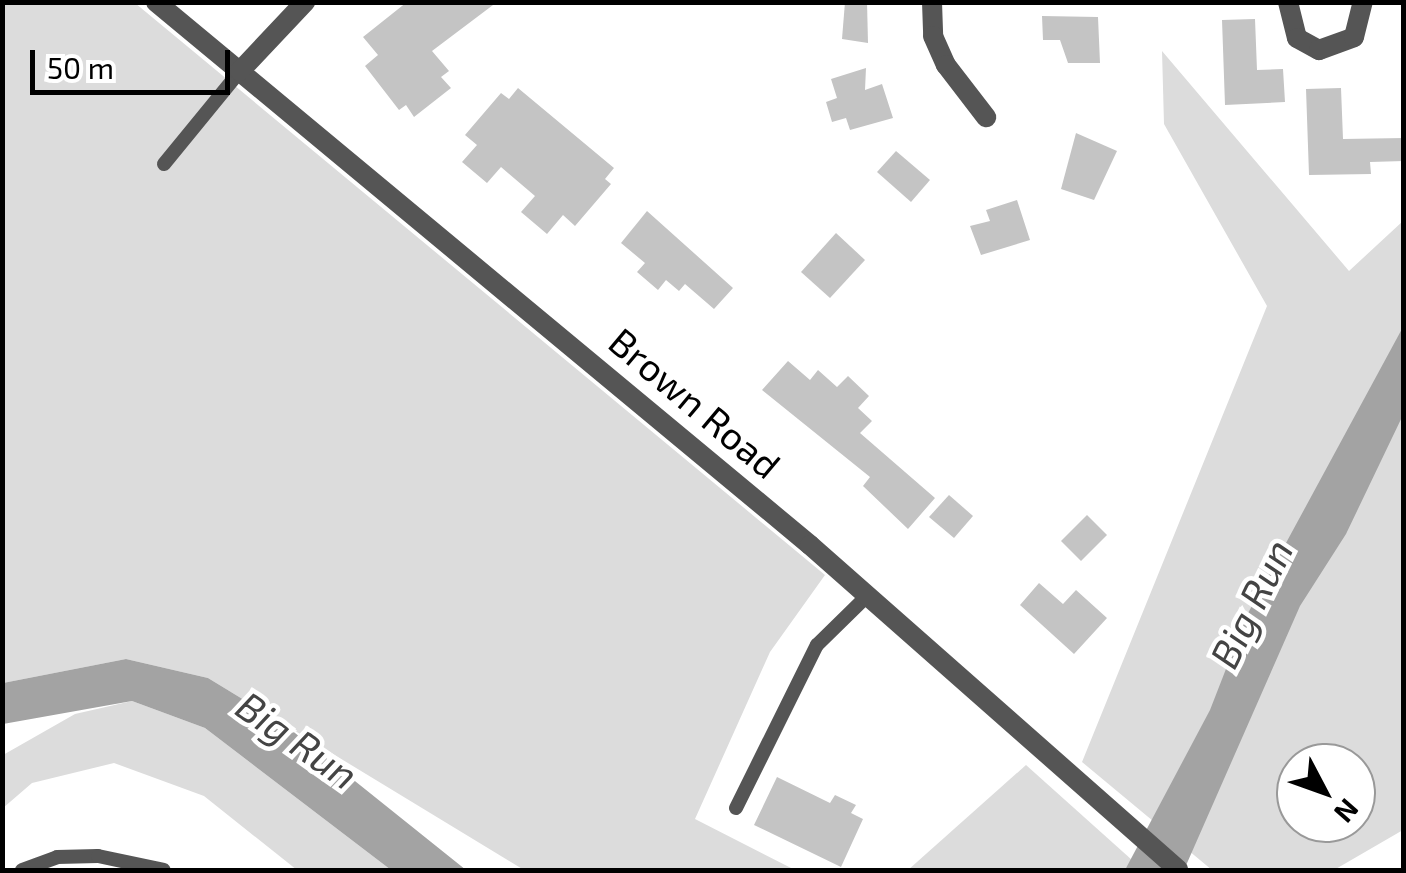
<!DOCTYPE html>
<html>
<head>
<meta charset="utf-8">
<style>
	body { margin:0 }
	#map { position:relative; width:1406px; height:873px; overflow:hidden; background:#fff; font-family:"Exo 2",sans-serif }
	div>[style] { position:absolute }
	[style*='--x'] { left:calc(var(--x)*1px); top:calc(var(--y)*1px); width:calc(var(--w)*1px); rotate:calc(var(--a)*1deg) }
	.green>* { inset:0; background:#dcdcdc }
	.water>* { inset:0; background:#a3a3a3 }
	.building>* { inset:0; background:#c4c4c4 }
	.lane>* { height:14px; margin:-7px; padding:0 7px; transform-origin:7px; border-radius:7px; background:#555 }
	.street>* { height:20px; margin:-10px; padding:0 10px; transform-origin:10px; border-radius:10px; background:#555 }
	span { translate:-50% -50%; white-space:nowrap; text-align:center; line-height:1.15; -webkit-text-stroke:9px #fff; paint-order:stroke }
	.street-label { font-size:38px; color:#000 }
	.water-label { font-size:40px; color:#444; font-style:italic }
	.frame { position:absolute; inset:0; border:5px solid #000; pointer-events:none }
	.north { position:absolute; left:1276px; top:743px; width:100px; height:100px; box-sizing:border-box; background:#fff; border:2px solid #999; border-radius:50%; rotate:131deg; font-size:28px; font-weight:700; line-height:40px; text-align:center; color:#000 }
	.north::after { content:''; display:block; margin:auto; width:35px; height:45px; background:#000; clip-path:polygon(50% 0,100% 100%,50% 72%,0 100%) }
	.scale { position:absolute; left:30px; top:50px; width:200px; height:45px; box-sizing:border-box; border:5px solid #000; border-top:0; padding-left:12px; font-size:30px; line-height:35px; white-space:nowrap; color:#000; -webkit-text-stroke:8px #fff; paint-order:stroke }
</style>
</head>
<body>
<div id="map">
	<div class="green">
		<i style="clip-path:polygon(3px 3px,135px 3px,825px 575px,770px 652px,695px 819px,795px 870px,524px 870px,208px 678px,126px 659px,3px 683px)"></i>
		<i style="clip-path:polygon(evenodd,1162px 51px,1349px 271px,1403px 221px,1403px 830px,1334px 870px,1212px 870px,1082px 762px,1267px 306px,1164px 124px,1162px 51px,1296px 763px,1356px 763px,1356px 823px,1296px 823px,1296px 763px)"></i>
		<i style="clip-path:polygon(132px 701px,205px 728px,391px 870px,297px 870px,204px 796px,114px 763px,32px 783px,3px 808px,3px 755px,75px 714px)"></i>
		<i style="clip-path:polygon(1026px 765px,1132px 860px,1125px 870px,908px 870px)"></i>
	</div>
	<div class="water">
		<i style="clip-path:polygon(1403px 327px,1403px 415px,1346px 534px,1300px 606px,1184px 870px,1125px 870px,1210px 710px,1247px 615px)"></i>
		<i style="clip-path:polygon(126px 659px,208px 678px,285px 725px,466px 870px,391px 870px,205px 728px,132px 701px,3px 724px,3px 683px)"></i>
	</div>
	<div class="building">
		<i style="clip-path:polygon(407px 2px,497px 2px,432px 51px,449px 71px,441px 77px,451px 88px,414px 117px,406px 105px,399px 110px,365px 66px,378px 55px,363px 37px)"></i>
		<i style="clip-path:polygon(845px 2px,867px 2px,868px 43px,842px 39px)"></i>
		<i style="clip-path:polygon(1042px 16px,1098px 17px,1100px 63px,1068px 63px,1060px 40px,1043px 40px)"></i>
		<i style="clip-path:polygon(1255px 19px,1257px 70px,1283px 69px,1285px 102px,1225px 105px,1222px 20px)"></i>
		<i style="clip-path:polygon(866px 68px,865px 90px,882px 84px,893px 118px,850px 130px,846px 118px,832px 122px,826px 102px,837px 98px,831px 79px)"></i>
		<i style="clip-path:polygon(518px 88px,614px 168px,605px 179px,611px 184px,575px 226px,563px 215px,547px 234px,521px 212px,535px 196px,501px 167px,487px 183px,462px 162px,477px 145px,465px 135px,501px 93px,509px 99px)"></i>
		<i style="clip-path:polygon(1341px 88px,1343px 139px,1404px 138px,1404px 161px,1370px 162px,1371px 174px,1309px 175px,1306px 89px)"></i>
		<i style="clip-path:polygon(1076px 133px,1117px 151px,1094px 200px,1061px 189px)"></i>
		<i style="clip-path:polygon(896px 151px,930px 180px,911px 202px,877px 172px)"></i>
		<i style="clip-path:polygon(1017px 200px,1030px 240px,981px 255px,970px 226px,990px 221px,986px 210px)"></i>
		<i style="clip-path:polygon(647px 211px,733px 288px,714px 309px,685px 284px,679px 291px,666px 280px,658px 290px,637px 272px,645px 263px,621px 243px)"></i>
		<i style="clip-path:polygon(836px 233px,865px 260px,830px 298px,801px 272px)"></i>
		<i style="clip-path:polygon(788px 361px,810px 380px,818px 370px,837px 387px,848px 376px,869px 396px,858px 408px,872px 421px,860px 433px,935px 498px,908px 529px,863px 486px,870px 477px,762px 390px)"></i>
		<i style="clip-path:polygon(949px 495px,973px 516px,954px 538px,929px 517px)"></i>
		<i style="clip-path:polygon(1087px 515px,1107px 535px,1081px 561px,1061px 541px)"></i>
		<i style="clip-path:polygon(1039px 583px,1063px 604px,1076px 590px,1107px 618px,1074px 654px,1020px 605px)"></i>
		<i style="clip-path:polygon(777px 777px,830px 803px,835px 795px,856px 805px,851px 813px,863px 819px,841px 867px,754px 825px)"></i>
	</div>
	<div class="lane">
		<i style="--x:164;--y:164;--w:120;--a:-50.7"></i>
		<i style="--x:736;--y:808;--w:182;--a:-63.6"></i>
		<i style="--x:817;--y:645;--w:70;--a:-44.4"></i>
		<i style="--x:22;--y:870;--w:37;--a:-20"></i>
		<i style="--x:57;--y:857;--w:41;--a:-1.4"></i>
		<i style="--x:98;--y:856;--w:67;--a:12"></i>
	</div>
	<div class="street">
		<i style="--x:156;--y:2;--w:850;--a:39.7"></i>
		<i style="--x:810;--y:545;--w:491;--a:41.4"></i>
		<i style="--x:932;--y:2;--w:34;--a:88"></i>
		<i style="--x:933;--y:36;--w:32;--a:66"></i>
		<i style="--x:946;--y:65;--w:66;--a:52.4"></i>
		<i style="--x:1288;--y:2;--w:37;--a:76"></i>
		<i style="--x:1297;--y:38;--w:25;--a:29"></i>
		<i style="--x:1319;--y:50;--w:37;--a:-20"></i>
		<i style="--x:1354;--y:37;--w:36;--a:-76"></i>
		<i style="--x:240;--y:71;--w:95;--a:-46.7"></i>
	</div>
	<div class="street-label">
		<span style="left:695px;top:403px;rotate:40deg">Brown Road</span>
	</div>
	<div class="water-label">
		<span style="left:1250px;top:603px;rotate:-64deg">Big Run</span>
		<span style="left:298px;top:739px;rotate:35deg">Big Run</span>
	</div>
	<div class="frame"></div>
	<div class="north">N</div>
	<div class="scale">50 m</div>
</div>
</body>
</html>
